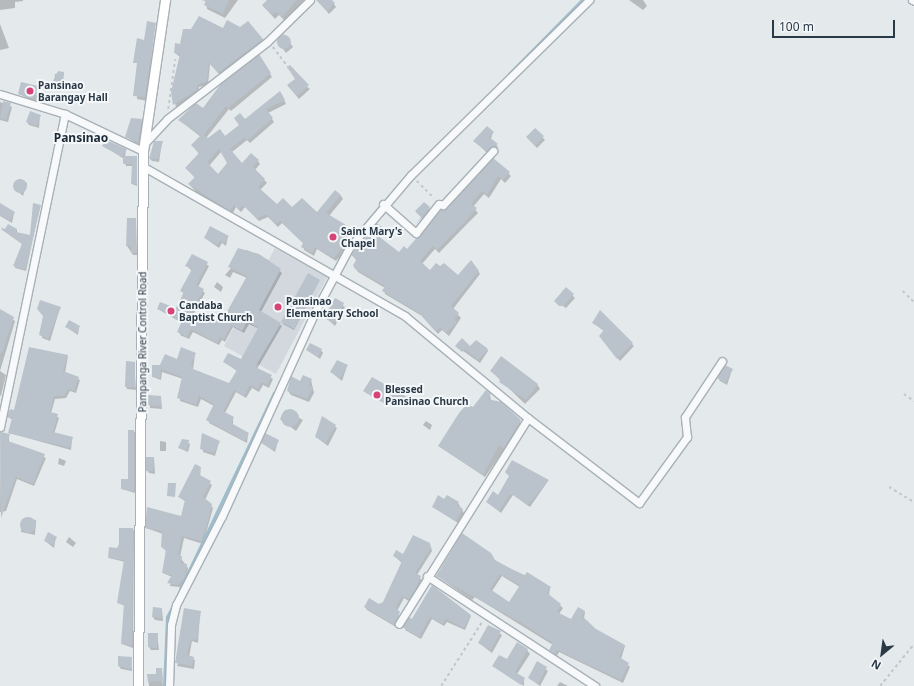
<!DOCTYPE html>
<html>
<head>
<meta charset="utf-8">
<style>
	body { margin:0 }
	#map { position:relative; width:914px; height:686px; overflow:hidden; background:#e4e9ec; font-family:"Noto Sans",sans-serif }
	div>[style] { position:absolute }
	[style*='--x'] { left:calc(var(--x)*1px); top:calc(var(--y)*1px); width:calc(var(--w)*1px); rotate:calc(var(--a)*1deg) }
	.built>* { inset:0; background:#d2d8de }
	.shadow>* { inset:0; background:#0003 }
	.stream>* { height:2.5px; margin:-1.25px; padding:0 1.25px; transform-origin:1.25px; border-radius:1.25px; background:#9dbece }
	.building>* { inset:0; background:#bac3cb }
	.round { border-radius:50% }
	.path>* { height:1.5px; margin-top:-0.75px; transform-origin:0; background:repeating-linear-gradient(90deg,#c2c7cb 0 3px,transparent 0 6px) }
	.roads { filter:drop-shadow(1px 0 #a8b1b7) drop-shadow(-1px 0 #a8b1b7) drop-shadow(0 1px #a8b1b7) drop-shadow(0 -1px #a8b1b7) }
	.minor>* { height:7px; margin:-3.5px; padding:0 3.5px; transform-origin:3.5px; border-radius:3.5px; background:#f7f9fa }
	.secondary>* { height:9px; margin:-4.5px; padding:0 4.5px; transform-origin:4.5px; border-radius:4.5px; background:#fff }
	.dots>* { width:11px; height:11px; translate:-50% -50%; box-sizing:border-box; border:2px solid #f4f7f9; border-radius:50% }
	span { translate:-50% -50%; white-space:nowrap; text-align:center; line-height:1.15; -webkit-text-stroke:4px #f4f7f9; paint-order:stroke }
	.poi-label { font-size:10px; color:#2a3946; font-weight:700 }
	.left { translate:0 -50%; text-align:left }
	.street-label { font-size:10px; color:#2a3946 }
	.quarter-label { font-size:12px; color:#1c2a37; font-weight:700 }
	.north { position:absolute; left:862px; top:634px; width:40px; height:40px; -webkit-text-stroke:3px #f4f7f9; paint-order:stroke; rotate:209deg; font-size:11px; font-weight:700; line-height:16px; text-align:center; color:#2a3946 }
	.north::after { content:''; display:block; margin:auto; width:14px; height:18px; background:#2a3946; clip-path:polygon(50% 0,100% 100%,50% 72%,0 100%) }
	.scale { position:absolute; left:772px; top:20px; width:123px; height:18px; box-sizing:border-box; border:2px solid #2a3946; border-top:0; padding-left:5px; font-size:12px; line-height:14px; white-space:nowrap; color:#2a3946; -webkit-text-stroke:3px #f4f7f9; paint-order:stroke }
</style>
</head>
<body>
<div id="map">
	<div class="built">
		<i style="clip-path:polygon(275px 248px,328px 276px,276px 374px,224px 346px)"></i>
	</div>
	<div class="shadow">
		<i style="clip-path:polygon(0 0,23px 0,23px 1px,15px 2px,15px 8px,0 10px)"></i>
		<i style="clip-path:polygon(201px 0,238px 0,225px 18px,207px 9px,206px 1px)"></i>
		<i style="clip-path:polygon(272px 0,304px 0,285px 21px,279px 15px,275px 19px,266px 9px,263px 6px)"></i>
		<i style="clip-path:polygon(317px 0,331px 0,336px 7px,329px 14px)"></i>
		<i style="clip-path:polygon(629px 0,643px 0,647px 6px,643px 10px)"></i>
		<i style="clip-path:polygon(155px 23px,147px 101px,137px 99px,138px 40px,145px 41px)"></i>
		<i style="clip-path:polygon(0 24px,9px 48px,0 50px)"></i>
		<i style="clip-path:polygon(284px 34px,293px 47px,286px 53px,277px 41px)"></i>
		<i style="clip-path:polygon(263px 39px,264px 42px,221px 76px,210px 64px,208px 85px,199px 87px,198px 93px,176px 107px,172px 92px,180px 57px,175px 53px,181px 45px)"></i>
		<i style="clip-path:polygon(evenodd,259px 56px,272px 77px,231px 111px,229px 109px,206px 138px,225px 137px,280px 92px,286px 104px,268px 113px,274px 122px,250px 143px,247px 140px,232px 152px,242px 165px,258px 161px,260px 164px,255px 170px,267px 183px,260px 190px,277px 206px,317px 214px,336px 192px,341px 196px,343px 199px,329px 216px,353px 232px,346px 244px,348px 248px,336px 261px,317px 249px,314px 256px,304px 250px,304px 244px,282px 223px,278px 227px,268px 217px,259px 221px,245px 207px,241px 212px,236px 207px,233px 213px,198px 194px,189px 184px,195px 178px,186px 168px,199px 154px,192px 145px,201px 137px,179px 120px,203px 109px,259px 56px,221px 152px,228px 163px,219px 175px,209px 166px,221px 152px)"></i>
		<i style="clip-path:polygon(64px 73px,62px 90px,54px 88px,55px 74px)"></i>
		<i style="clip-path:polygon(296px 79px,310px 89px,299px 99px,288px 86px)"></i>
		<i style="clip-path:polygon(42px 88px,42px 98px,37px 97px,36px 102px,19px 94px)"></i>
		<i style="clip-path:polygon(0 102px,12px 107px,8px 122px,0 120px)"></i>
		<i style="clip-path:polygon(40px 115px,39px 128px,29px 125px,27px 122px)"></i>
		<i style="clip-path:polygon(141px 120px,143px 123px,140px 145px,126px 137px)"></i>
		<i style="clip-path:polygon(535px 129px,545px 140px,537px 148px,527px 137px)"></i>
		<i style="clip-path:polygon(493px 132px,491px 139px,498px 147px,488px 154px,475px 141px)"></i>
		<i style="clip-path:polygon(162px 142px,159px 162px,152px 161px,150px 159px)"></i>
		<i style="clip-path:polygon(104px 146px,126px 150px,125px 157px,136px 157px,137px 186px,132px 184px,133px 166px,126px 166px,124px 159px)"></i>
		<i style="clip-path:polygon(494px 159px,511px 176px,505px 183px,501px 179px,489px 198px,484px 194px,473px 207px,478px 213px,466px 225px,439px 253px,435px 249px,422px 264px,430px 272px,458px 276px,471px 261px,480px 274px,453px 309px,461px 318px,449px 336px,442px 330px,438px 334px,422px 316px,385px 294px,385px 288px,358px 272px,354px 265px,357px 261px,352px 255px,382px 229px,384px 232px,379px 238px,399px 253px,408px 251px)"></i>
		<i style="clip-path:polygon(20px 179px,27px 183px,23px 196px,14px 188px)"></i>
		<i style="clip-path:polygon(0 204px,14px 213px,12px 223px,0 216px)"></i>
		<i style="clip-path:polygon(40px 206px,26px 271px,15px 268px,22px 244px,1px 229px,17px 230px,17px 233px,31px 237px)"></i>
		<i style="clip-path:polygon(429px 208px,431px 210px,417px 227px,422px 218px,416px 212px)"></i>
		<i style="clip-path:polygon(136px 219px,137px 255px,133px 255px,127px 246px)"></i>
		<i style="clip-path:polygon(228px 236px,226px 246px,222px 243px,219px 248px,205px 238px)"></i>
		<i style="clip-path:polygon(247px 250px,268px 260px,282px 273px,261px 312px,282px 326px,257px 369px,273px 379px,269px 388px,263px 385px,259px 392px,252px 388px,246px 398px,236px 392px,225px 413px,233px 418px,233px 425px,248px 434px,247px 443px,209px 423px,214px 406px,201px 399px,198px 407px,180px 401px,183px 379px,162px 372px,161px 380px,153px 377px,160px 366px,195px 354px,193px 370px,230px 385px,237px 371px,224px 362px,242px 361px,259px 329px,249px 324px,244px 333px,233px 327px,225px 342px,222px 340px,219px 345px,193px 332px,189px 339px,180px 335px,182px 323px,158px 309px,177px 309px,192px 271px,187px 266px,192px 255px,209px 266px,198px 287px,205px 293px,193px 315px,206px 322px,225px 318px,247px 278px,233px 272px,230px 278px,225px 275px)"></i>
		<i style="clip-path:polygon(319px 281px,294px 330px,283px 324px,283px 322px)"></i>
		<i style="clip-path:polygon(217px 282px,223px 287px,221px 292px,214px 287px)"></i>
		<i style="clip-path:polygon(566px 289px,575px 298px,566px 308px,555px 301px)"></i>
		<i style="clip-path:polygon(335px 300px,345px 307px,335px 326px,326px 318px)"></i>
		<i style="clip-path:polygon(60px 308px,50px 341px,42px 338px,44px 316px)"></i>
		<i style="clip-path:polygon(0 311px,15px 321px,0 371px,6px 375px,1px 396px,0 395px)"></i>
		<i style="clip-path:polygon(600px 312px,634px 346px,620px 361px,602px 339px,604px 331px,593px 323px)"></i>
		<i style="clip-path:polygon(79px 326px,78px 335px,66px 327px)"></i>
		<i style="clip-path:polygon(456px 346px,487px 348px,488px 351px,480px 363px)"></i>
		<i style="clip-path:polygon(30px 348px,68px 356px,65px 373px,80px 380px,76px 393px,70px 391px,66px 398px,55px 399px,51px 413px,59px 418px,54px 434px,72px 438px,71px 450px,9px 433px,13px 420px,8px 417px,15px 411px)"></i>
		<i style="clip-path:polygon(307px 350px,321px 350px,323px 353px,320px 359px)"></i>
		<i style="clip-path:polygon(134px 363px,136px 390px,127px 389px,126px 386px)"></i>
		<i style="clip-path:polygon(347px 366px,342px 381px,331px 372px)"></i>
		<i style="clip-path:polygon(732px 370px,727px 385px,720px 381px,718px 378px)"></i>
		<i style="clip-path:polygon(491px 371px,537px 384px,540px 389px,525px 404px)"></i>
		<i style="clip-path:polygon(311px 380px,314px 393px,309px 402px,291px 395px,288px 391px)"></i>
		<i style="clip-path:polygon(365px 392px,406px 398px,407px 399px,404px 404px,393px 397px,388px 405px)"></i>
		<i style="clip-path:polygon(490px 395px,491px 400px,522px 424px,485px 477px,440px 447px)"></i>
		<i style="clip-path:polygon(149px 396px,161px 397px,162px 409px,150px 408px)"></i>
		<i style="clip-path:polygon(285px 410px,303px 420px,296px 431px,280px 419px)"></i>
		<i style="clip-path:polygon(322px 418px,337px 428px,328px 446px,316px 437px)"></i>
		<i style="clip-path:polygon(426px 421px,432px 425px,430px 430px,423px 425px)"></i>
		<i style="clip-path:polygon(134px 431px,135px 433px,135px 493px,122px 489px,129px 480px)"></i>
		<i style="clip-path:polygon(1px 433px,9px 435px,9px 443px,46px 458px,34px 486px,17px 479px,6px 511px,0 512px)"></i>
		<i style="clip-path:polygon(202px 434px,219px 442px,215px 456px,203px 452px)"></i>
		<i style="clip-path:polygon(182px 440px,190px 444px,188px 452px,179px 448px)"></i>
		<i style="clip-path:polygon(160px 441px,166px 442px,166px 451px,160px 451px)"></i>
		<i style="clip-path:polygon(278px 441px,275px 452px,262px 443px)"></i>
		<i style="clip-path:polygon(59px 458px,66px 461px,64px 466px,58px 464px)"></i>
		<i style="clip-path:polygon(154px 458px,155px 474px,149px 473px,147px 470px)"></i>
		<i style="clip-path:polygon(195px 465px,201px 468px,196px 479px,201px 469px,200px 476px,212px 485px,205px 500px,213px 508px,203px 544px,184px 538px,180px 557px,188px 568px,186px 580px,180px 587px,170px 586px,172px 577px,163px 573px,166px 551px,162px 547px,163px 534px,146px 528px,182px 517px,186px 502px,179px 497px)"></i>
		<i style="clip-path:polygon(548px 481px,530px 507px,513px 495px,501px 513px,487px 502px)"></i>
		<i style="clip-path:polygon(445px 500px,458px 503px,464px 513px,458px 523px,433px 507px)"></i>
		<i style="clip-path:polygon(22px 519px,36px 520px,35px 535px,21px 532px)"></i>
		<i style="clip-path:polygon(133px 529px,134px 531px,133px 648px,122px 644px,125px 606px,118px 603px,125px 562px,109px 558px,110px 548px,117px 549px)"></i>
		<i style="clip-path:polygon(56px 537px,54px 548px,45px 541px)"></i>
		<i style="clip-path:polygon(69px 537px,76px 543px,73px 547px,66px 542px)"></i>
		<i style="clip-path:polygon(431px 547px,432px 551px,417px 575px,422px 580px,417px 591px,410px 602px,404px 598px,397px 611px,399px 615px,396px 627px,367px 610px,365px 607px,384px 603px,402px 563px,394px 556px)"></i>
		<i style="clip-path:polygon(evenodd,494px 561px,550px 587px,549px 596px,563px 608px,559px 614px,571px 620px,578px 608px,585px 612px,584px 619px,596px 630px,625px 646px,621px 659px,630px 667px,623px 683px,559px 652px,557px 656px,550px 650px,553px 645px,475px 597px,472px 600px,437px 576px,494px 561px,502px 576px,520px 587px,510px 603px,492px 591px,502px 576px)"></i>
		<i style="clip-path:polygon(432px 587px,471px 616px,465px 630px,447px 622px,444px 626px,432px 619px,421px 639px,405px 630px)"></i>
		<i style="clip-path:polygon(162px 609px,163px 621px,155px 620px,153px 617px)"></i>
		<i style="clip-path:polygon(200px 612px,198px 643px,192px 641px,189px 657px,195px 660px,194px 669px,177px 666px)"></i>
		<i style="clip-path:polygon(489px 626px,502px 635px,492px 653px,479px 643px)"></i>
		<i style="clip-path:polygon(157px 634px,159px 650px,151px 650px,149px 647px)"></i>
		<i style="clip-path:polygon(527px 650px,530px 654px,517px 674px,524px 678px,524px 686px,494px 666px)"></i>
		<i style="clip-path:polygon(131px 658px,132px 671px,121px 669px,119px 666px)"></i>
		<i style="clip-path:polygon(537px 663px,548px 671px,540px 686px,529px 678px)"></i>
		<i style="clip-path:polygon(161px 669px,163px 686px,149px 686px,148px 675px,157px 674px)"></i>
		<i style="clip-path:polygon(560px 682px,568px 686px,557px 686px)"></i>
	</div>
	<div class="stream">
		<i style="--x:509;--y:74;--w:104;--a:-45.4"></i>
		<i style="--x:360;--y:230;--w:33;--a:-50"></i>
		<i style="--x:180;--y:589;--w:217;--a:-64.4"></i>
		<i style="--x:164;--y:686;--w:69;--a:-87.5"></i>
		<i style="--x:167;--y:617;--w:16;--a:-63"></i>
	</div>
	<div class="building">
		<i style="clip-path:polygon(206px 0,229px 0,223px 14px,204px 5px)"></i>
		<i style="clip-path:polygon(267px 0,297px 0,282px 17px,276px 12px,272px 15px,262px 5px)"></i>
		<i style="clip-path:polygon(316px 0,332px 0,335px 3px,327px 11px)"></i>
		<i style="clip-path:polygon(199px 16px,223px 28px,227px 20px,240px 27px,248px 21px,263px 39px,218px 73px,209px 62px,207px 82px,198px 84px,197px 90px,173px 105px,171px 92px,180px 54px,174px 53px,175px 43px,180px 44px,183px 29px,191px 29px)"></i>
		<i style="clip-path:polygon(147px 21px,156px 23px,145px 97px,133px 96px,137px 63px,133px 63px,137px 38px,144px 40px)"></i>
		<i class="round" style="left:277px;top:35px;width:14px;height:14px"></i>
		<i style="clip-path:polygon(evenodd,259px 54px,271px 73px,228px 108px,226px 106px,204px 135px,208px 138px,220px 129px,225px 136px,239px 125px,234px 118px,240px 113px,245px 119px,280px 91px,285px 100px,266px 109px,273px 118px,247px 141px,245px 137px,230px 149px,242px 163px,251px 153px,259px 160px,253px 167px,265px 179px,258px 187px,277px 204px,283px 198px,292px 207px,302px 198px,317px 212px,335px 190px,341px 195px,326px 213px,351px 228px,343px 242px,346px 243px,334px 258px,315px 247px,312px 253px,301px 247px,303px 243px,280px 221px,276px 224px,266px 214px,257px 218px,243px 205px,239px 209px,234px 205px,230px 211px,188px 184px,195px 177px,185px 168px,199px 153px,191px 145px,201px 135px,178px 120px,196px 103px,203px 108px,220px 85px,259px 54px,219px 149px,227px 163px,218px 174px,207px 162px,219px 149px)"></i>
		<i style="clip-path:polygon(290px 65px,309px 85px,297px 96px,287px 85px,295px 79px,287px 67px)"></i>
		<i style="clip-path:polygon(58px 71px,64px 72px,61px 88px,51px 85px)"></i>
		<i style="clip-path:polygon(21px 82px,42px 87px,40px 96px,36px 95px,34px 99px,18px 94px)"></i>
		<i style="clip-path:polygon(3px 101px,11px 103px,6px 120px,0 118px)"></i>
		<i style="clip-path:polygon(30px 111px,41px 115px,37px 126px,26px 122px)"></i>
		<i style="clip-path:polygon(131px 118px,142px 119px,138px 142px,125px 137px)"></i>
		<i style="clip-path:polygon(487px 126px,494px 132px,489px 137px,498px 144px,486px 151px,473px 141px)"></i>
		<i style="clip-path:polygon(535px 128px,544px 136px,535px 146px,526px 137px)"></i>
		<i style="clip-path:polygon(106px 140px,127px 149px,122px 157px,102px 146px)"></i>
		<i style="clip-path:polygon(154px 141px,163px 141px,158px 159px,149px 159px)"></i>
		<i style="clip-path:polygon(123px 156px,137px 156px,137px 184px,131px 184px,132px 164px,123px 164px)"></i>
		<i style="clip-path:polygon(493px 158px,510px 172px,503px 180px,498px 176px,487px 195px,482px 191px,471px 204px,477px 208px,465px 222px,437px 250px,433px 246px,420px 261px,430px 270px,436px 263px,440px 266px,444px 263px,458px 275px,471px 260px,479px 271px,451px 306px,459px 313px,454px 319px,457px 322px,446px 333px,440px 327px,436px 332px,419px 313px,382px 291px,385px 286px,355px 269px,353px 265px,357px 259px,351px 255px,377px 223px,383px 228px,377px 235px,399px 252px,404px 246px,407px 249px,441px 210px,447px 208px)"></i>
		<i class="round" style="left:13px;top:179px;width:14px;height:14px"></i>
		<i style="clip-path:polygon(424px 202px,430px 207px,415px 226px,421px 217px,415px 211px)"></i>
		<i style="clip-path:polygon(0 203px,15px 212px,10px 221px,0 215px)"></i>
		<i style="clip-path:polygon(33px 203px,41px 205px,25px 270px,13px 266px,22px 244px,0 227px,5px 229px,8px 224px,17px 229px,16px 232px,30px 235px)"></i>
		<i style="clip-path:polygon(127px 218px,136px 218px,136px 253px,131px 253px,131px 246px,126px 246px)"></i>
		<i style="clip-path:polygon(210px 226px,229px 236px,224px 243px,220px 241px,218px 245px,204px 238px)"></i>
		<i style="clip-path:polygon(238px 248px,259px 254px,281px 269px,259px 310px,281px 323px,255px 367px,272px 375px,267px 385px,261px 382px,258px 389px,250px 385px,244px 396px,234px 390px,223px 411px,234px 417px,231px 423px,249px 433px,245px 441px,206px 420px,214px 404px,199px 396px,196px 405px,177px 398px,182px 377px,161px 369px,160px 378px,152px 377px,152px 365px,160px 365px,165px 354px,177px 359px,181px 347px,196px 353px,191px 364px,193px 369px,229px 383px,237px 370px,223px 362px,228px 353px,241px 359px,258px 328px,247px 321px,242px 331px,231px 325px,224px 339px,220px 337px,217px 343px,191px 329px,187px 337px,177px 332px,182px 321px,157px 309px,160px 302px,176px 308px,184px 293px,180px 291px,192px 269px,185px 266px,192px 254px,208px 262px,196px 285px,204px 289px,191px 313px,206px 320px,212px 311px,224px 317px,247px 276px,228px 267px)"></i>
		<i style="clip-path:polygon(308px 273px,320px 280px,294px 329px,281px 322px)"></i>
		<i style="clip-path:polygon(566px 287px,574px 294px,564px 306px,559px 306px,554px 301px)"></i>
		<i style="clip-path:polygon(335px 298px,344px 303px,334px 323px,324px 318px)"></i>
		<i style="clip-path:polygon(40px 300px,61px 307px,48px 339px,39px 335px,43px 316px,37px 309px)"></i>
		<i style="clip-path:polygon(0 309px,14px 317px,2px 353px,0 353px)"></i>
		<i style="clip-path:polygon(600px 310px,633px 343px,617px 359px,599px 336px,604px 330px,592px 323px)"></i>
		<i style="clip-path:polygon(69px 320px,80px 326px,77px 333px,65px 327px)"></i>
		<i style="clip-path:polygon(462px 338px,470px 346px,476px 340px,487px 348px,487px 351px,478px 360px,465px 349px,462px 352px,455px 346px)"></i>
		<i style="clip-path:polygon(310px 343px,322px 349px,318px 357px,306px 350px)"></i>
		<i style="clip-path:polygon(29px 347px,68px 355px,63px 371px,79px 377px,74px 391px,69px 389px,64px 396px,54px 396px,50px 412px,58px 414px,53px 432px,73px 437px,70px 448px,8px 433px,12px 418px,7px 417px,10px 409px,14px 410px)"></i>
		<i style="clip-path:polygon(501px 356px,538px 384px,526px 400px,499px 382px,501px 379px,490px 371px)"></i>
		<i style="clip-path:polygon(337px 360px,348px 365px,340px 378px,330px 372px)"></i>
		<i style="clip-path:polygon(126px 361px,135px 362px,135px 387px,125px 387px)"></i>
		<i style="clip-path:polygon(725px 365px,733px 369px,725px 383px,717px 378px)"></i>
		<i style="clip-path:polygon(303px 375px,312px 379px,309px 385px,313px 388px,307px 399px,287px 391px,291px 376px,300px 381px)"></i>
		<i style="clip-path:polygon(372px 377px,407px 397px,403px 403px,392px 396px,387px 405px,363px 391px)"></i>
		<i style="clip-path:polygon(486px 390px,491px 394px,488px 399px,501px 402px,521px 420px,504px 448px,499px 445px,483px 475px,438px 446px,459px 413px,467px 404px,473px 407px)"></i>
		<i style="clip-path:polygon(148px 395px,161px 396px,161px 406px,147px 405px)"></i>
		<i class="round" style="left:281px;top:409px;width:18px;height:18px"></i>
		<i style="clip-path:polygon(322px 416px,336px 425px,326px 443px,315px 437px)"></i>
		<i style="clip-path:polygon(128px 430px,134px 430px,134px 491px,121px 489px,121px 479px,128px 479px)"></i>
		<i style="clip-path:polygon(0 432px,10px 434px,8px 441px,45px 454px,33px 484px,16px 477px,1px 518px)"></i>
		<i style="clip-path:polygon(202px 433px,220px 441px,214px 453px,200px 449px)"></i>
		<i style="clip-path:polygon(265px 433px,279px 440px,274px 450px,261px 443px)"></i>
		<i style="clip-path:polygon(182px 439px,189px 440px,187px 450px,178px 448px)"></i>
		<i style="clip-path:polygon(146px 457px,154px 457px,153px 471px,146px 471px)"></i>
		<i style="clip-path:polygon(512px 460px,549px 480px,528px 505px,511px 493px,499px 511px,486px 502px,493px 491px,498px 495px,509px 476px,505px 472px)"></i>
		<i style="clip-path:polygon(195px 464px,201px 467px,198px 474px,211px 481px,203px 497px,212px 504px,208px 521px,201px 541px,182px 536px,178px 555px,182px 556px,181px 563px,187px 564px,185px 577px,178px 585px,167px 583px,172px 575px,162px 573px,166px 550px,161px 547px,162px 531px,145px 528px,147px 507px,181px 516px,185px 500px,178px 497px)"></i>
		<i style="clip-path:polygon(168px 483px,176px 483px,175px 497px,167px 496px)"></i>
		<i style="clip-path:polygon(438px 495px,444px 499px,447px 495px,459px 502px,457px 505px,463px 509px,456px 521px,432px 507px)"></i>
		<i class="round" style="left:20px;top:517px;width:16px;height:16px"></i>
		<i style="clip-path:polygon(119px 528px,133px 528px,132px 645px,121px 644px,124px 604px,117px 603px,124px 560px,108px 558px,109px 547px,117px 548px,119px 544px)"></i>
		<i style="clip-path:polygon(48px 532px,57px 537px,53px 545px,44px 541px)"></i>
		<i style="clip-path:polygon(evenodd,462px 533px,491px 553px,495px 560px,524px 576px,527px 572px,551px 587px,547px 593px,561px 604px,557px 612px,571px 619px,578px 607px,585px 611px,582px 616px,596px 629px,625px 645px,619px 657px,629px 663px,621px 680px,557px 650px,555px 654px,549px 650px,553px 643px,520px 622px,436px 576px,462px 533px,500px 574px,520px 585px,509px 602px,490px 589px,500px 574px)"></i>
		<i style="clip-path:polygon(413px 535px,430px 543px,431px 548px,415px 573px,421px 576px,415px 590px,409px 599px,402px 596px,396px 608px,400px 612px,394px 625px,364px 607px,369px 598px,379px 604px,383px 602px,402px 561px,393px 556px,396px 550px,403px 554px)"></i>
		<i style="clip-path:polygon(432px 585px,471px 615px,464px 628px,446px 619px,443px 624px,430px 617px,419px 637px,402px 627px,409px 617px,412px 619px)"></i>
		<i style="clip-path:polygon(153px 607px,162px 608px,161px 618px,152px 617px)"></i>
		<i style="clip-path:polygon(184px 608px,201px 611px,197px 640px,191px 639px,187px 655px,194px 657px,192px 666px,175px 663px)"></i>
		<i style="clip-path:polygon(488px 625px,501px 631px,491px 650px,478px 643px)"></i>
		<i style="clip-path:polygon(148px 633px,158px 633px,157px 648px,148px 647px)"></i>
		<i style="clip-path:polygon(517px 642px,528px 649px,515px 672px,525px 678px,521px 685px,492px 666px,499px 655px,507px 659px)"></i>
		<i style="clip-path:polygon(118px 656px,132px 657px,131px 669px,118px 666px)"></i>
		<i style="clip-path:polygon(537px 661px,547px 667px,538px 684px,528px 678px)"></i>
		<i style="clip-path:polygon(156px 668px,162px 668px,163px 681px,148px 682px,147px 674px,156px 674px)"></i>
	</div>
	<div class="path">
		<i style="--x:273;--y:47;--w:34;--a:53"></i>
		<i style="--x:168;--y:109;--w:50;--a:-82"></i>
		<i style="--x:417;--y:181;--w:24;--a:45"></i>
		<i style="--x:903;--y:291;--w:16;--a:45"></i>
		<i style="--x:904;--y:394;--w:12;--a:35"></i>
		<i style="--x:889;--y:487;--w:29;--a:31"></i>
		<i style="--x:441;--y:686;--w:76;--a:-57.4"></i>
		<i style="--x:880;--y:686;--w:54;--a:-51"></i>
	</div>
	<div class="roads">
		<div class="minor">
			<i style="--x:912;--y:0;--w:2;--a:27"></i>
			<i style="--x:0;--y:94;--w:68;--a:17.1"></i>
			<i style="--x:65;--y:114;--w:86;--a:25.4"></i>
			<i style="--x:144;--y:144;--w:34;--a:-47"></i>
			<i style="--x:167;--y:119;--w:126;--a:-37.6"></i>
			<i style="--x:267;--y:42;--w:60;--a:-44.3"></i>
			<i style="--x:144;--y:167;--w:301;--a:29.7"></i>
			<i style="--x:405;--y:316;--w:160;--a:39.7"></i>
			<i style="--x:528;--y:418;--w:243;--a:122.1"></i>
			<i style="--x:383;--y:204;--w:44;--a:41.3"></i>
			<i style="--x:416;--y:233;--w:37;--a:-52"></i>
			<i style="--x:439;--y:204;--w:4;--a:14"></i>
			<i style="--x:443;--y:205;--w:74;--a:-47.2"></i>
			<i style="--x:528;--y:418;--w:140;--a:37.4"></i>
			<i style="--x:639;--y:503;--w:82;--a:-54"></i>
			<i style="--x:687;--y:437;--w:20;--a:-96"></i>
			<i style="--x:685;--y:417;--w:67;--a:-56.5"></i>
			<i style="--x:0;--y:427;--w:320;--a:-78.3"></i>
			<i style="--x:427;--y:576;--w:201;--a:33.2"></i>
			<i style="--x:169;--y:686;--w:61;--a:-88.1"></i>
			<i style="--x:171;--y:625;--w:21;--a:-76"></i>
			<i style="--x:176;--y:605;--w:100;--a:-62.7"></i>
			<i style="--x:222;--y:516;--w:229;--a:-65.5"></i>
			<i style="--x:317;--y:308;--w:68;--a:-61.9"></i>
			<i style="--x:349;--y:248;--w:96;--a:-49.7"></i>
			<i style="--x:411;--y:175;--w:250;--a:-44.5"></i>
		</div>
		<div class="secondary">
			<i style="--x:138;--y:686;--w:535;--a:-89.46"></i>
			<i style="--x:143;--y:151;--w:153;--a:-81.7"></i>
		</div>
	</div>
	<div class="dots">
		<i style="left:30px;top:91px;background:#d74375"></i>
		<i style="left:333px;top:237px;background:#d74375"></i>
		<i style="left:278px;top:307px;background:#d74375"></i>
		<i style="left:171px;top:311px;background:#d74375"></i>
		<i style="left:377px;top:395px;background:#d74375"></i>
	</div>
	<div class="poi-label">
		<span class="left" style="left:38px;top:91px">Pansinao<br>Barangay Hall</span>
		<span class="left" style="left:341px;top:237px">Saint Mary's<br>Chapel</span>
		<span class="left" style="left:286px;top:307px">Pansinao<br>Elementary School</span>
		<span class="left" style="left:179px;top:311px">Candaba<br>Baptist Church</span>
		<span class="left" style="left:385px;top:395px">Blessed<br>Pansinao Church</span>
	</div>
	<div class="street-label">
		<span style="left:143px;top:342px;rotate:-90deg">Pampanga River Control Road</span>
	</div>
	<div class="quarter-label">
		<span style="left:81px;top:138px">Pansinao</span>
	</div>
	<div class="north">N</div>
	<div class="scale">100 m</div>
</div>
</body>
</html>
